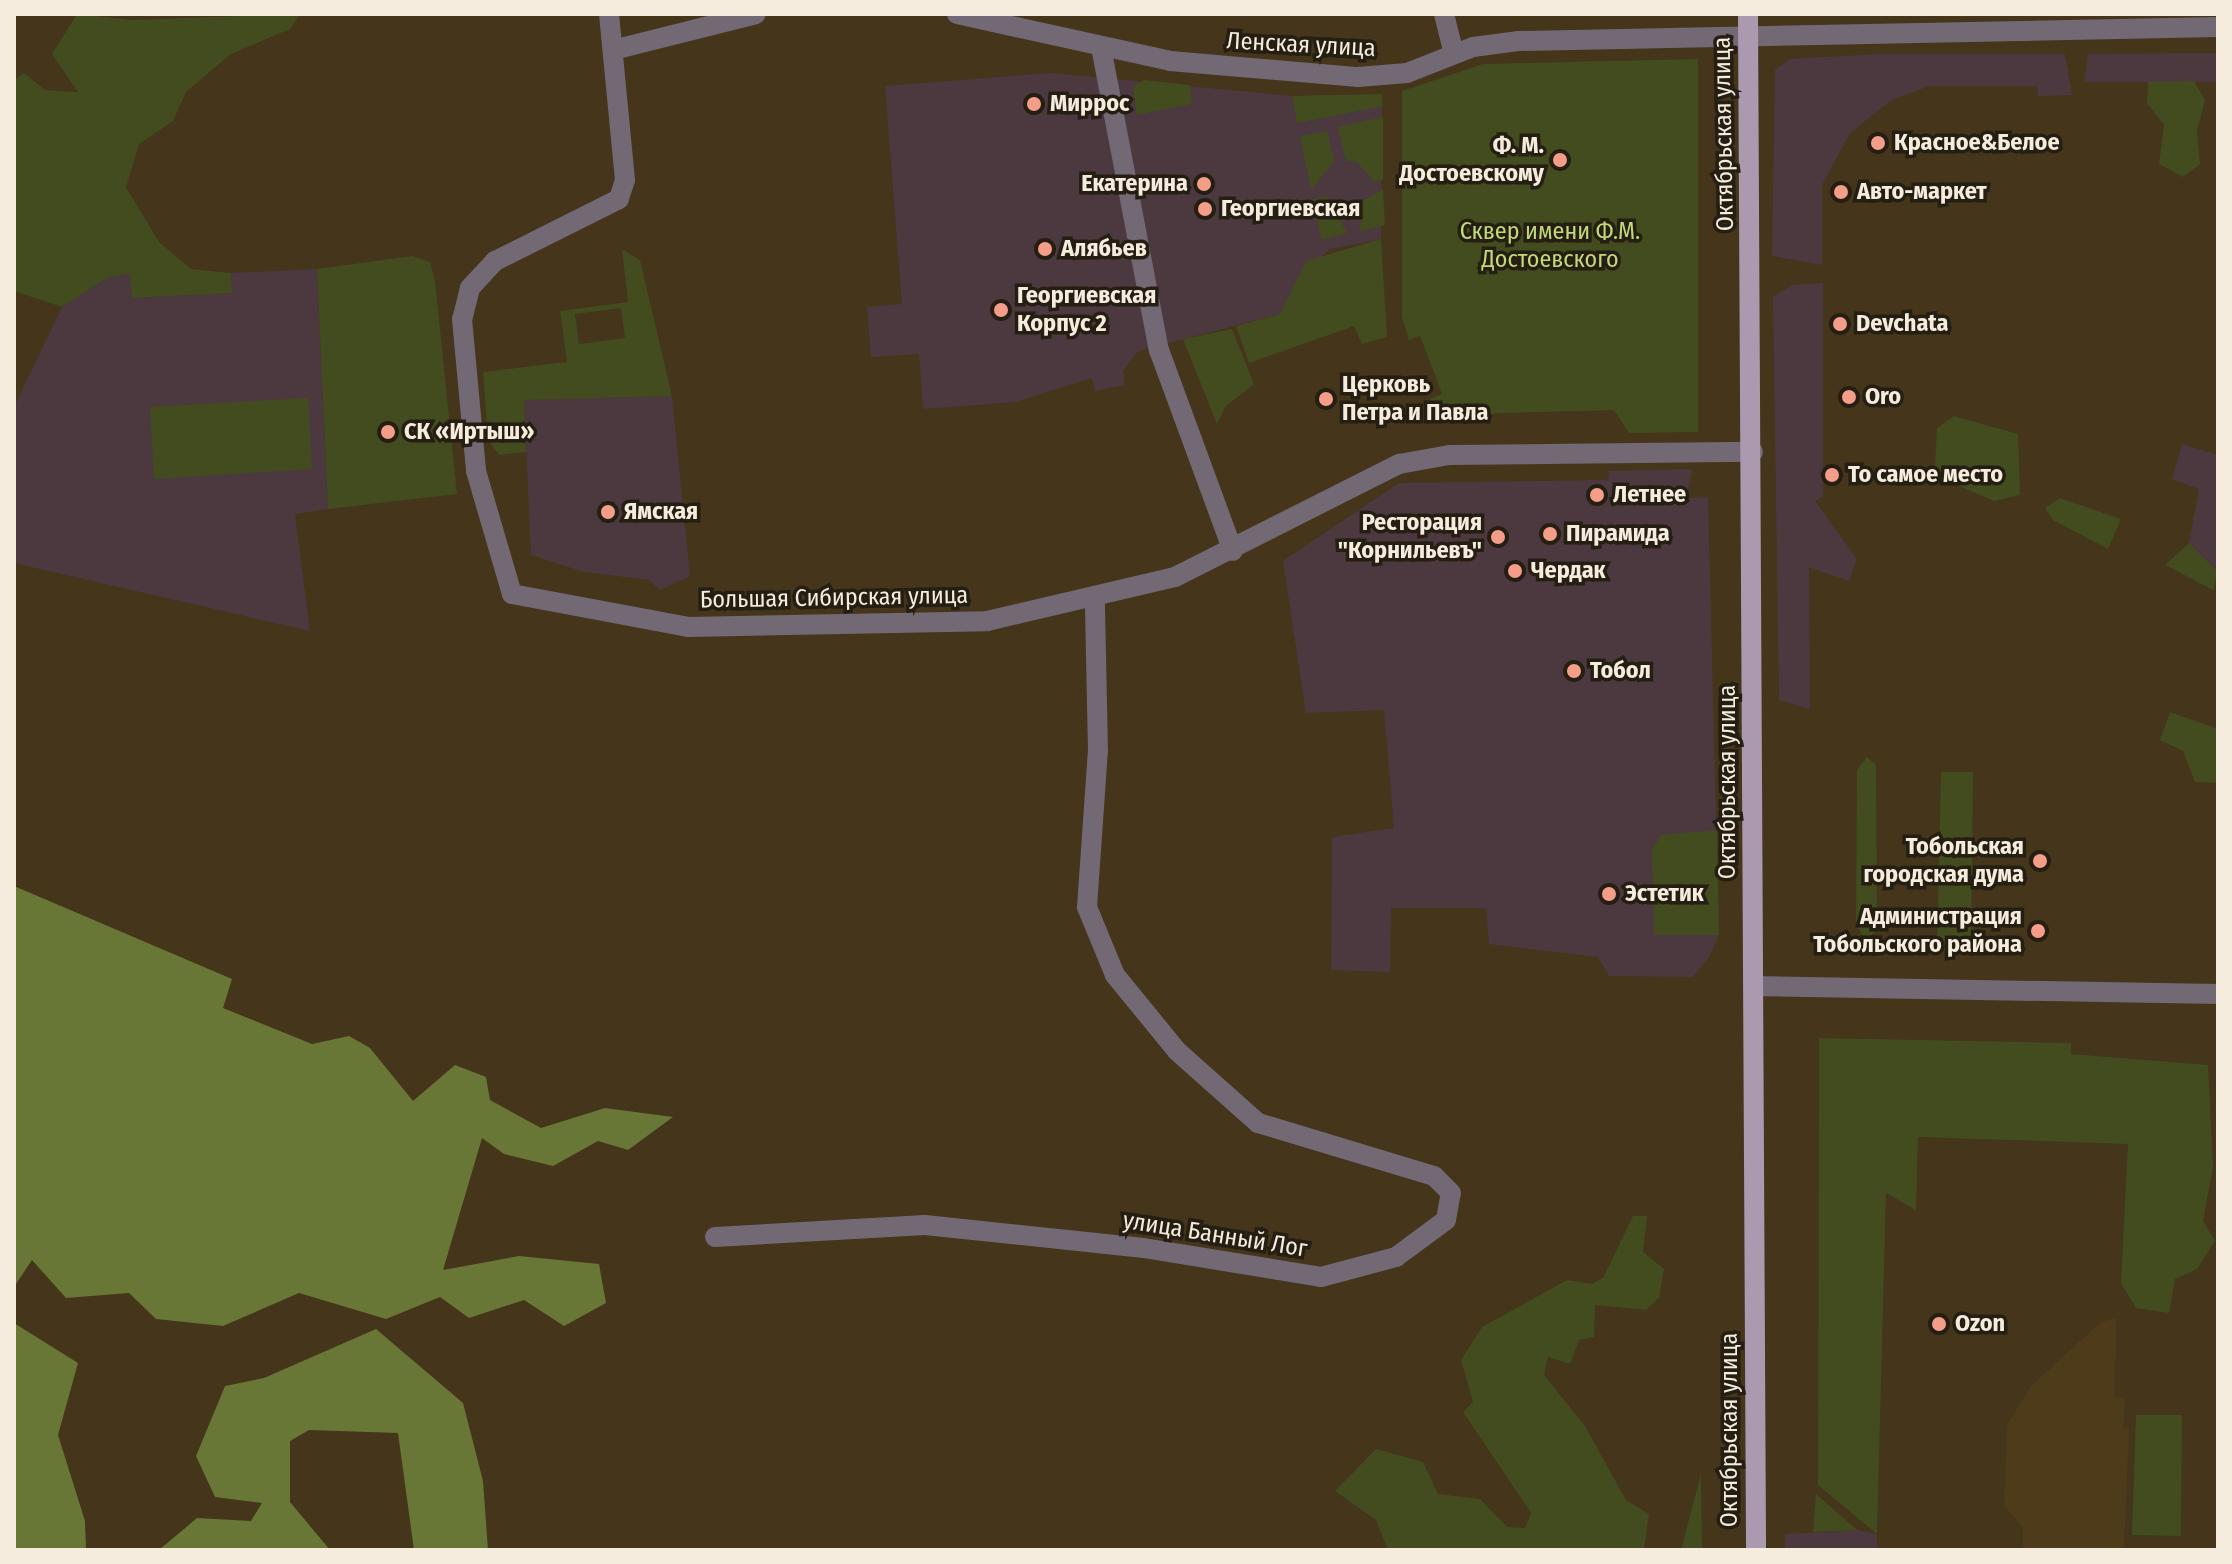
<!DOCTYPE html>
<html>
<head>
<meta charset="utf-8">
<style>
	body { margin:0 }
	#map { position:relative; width:2232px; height:1564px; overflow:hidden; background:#44351b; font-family:"Fira Sans Condensed",sans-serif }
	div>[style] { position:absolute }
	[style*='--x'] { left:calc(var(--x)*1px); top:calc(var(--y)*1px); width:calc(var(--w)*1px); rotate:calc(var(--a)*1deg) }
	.commercial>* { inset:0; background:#4c3940 }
	.built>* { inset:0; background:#4e3b1a }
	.green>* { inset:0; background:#424c1f }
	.forest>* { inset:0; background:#687735 }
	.minor>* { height:20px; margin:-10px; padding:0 10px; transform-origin:10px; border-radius:10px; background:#726974 }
	.major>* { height:20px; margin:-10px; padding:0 10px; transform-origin:10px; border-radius:10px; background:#ab99af }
	.dots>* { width:22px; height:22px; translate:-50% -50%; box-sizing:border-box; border:4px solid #251e12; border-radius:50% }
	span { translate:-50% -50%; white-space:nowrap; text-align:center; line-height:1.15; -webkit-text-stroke:7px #251e12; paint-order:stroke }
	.street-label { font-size:24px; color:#f6ecdd }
	.poi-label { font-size:24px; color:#f6ecdd; font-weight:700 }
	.left { translate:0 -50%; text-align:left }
	.right { translate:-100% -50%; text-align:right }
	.park-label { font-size:24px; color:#c2d879 }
	.frame { position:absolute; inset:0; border:16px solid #f6ecdd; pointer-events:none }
</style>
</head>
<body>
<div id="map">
	<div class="commercial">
		<i style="clip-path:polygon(2218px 53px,2218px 82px,2084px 82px,2088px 54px)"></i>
		<i style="clip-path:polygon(1880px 54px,2065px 54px,2072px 95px,2038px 96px,2037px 86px,1929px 86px,1892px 100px,1850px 133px,1822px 185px,1822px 265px,1772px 256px,1775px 70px,1790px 59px)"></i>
		<i style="clip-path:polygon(1050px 73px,1292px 96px,1382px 94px,1381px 239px,1330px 249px,1301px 275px,1280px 314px,1138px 351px,1123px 371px,1125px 385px,1095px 391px,1092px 378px,1015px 402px,923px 409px,919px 354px,871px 357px,867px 307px,902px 304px,885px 86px)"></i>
		<i style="clip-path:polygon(317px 269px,328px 509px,295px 514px,310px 631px,14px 563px,14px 407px,62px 307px,107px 278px,131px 272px,133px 298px,232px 293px,231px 273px)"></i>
		<i style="clip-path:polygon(1823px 283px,1823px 496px,1815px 501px,1857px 559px,1849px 581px,1809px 567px,1810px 709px,1779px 700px,1773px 297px,1792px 285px)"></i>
		<i style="clip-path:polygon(672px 396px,690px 576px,660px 590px,649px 580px,584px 572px,531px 555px,524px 400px)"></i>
		<i style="clip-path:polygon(2182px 444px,2218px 455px,2218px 572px,2189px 543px,2199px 489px,2172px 479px)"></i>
		<i style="clip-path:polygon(1692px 469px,1687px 498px,1708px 497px,1719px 935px,1709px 957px,1693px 977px,1609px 976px,1598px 957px,1489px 944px,1486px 908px,1391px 908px,1390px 972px,1331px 970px,1332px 837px,1394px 828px,1384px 710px,1306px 713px,1283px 561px,1399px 483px,1608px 480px,1609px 471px)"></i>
		<i style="clip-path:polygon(1857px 1530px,1877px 1534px,1877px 1550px,1785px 1550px,1785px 1534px)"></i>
	</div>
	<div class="built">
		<i style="clip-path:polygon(2117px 1318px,2114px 1397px,2125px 1398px,2123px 1428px,2129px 1429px,2124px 1550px,2023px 1550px,2023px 1527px,2004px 1506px,2007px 1425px,2031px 1386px,2101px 1322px)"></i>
	</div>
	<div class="green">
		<i style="clip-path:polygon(77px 14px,131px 20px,300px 14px,290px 29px,231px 54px,186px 92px,173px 121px,139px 144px,126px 187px,159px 242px,191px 269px,231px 273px,232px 293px,132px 298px,130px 273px,107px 278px,62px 307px,14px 291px,14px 80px,24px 73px,45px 90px,78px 92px,52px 54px)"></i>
		<i style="clip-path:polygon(1698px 59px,1698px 432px,1629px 433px,1614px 410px,1436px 415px,1430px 399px,1442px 394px,1420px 336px,1409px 340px,1402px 317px,1402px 91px,1483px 64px)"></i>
		<i style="clip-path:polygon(1144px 80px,1190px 85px,1192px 104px,1137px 115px,1133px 87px)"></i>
		<i style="clip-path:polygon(2194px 81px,2205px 100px,2197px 131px,2200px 164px,2183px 177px,2159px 164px,2164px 125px,2147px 103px,2148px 82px)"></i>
		<i style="clip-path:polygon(1382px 94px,1383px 106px,1297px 123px,1292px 96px)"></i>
		<i style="clip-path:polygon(1383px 117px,1383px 180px,1374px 181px,1356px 161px,1346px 161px,1338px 127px)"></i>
		<i style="clip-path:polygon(1327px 131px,1334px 161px,1311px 190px,1300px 136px)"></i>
		<i style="clip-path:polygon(1383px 189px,1385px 225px,1360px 231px,1362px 201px)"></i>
		<i style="clip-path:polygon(1327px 196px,1347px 233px,1321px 240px,1314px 199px)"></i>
		<i style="clip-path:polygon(1381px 239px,1387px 337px,1362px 344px,1354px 326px,1249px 363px,1236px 326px,1280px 314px,1306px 261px)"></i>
		<i style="clip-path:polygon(evenodd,622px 249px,640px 260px,672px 396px,524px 400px,526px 452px,499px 455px,488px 440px,483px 372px,567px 362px,560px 311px,628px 302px,622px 249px,621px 308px,625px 338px,579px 344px,575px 314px,621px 308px)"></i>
		<i style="clip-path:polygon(412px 256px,430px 262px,435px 281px,457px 494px,328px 509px,317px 269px)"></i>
		<i style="clip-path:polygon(1232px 329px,1254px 384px,1226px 406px,1217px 424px,1183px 339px)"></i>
		<i style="clip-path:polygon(308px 398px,312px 469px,154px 479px,150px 407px)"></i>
		<i style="clip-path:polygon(1954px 416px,2018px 434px,2020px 495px,1994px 501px,1943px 479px,1935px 466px,1937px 428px)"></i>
		<i style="clip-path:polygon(2060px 498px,2121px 519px,2108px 549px,2053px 520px,2045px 508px)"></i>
		<i style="clip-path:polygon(2189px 543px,2218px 572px,2213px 590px,2165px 565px)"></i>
		<i style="clip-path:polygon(2170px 712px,2218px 729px,2218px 783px,2195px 782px,2183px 751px,2160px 740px)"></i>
		<i style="clip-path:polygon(1867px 757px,1876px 765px,1877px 930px,1866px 940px,1856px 925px,1857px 770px)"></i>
		<i style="clip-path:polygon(1941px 772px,1973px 772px,1971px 951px,1937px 949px)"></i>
		<i style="clip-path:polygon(1717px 830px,1719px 935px,1654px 935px,1652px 850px,1661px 835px)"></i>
		<i style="clip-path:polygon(1819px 1038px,2071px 1043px,2071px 1054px,2208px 1065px,2213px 1167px,2203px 1221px,2215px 1241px,2197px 1269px,2175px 1279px,2169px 1313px,2136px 1308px,2121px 1283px,2128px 1144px,1918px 1137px,1916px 1210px,1886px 1193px,1877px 1534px,1818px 1485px)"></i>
		<i style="clip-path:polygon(1633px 1216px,1647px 1216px,1643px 1252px,1664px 1269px,1659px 1298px,1646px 1310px,1595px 1305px,1594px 1337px,1579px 1340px,1570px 1364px,1548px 1357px,1544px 1375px,1585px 1426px,1626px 1500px,1649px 1514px,1644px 1550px,1388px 1550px,1376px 1520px,1335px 1491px,1376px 1449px,1423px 1462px,1438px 1494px,1480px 1499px,1507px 1527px,1525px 1528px,1531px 1513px,1463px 1412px,1473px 1402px,1461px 1360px,1482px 1327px,1567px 1280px,1592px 1284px,1603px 1278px)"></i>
		<i style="clip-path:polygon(2136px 1415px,2182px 1415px,2181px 1536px,2132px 1535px)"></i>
		<i style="clip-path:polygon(1701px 1474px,1702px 1550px,1681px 1550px)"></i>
		<i style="clip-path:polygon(1816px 1494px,1857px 1530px,1813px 1532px)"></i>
	</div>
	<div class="forest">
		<i style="clip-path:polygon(14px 886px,232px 979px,223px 1008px,312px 1044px,349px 1036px,370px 1048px,413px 1101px,455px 1065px,486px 1077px,490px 1100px,541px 1128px,605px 1108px,673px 1117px,628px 1150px,598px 1141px,553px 1166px,504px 1154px,482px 1138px,443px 1270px,519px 1256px,599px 1264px,606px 1303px,564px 1326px,524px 1300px,469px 1318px,440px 1297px,386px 1319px,299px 1293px,223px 1326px,156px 1319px,129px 1293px,66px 1298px,32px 1260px,14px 1287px)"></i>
		<i style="clip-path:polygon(14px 1323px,78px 1363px,58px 1435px,85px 1521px,86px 1550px,14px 1550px)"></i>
		<i style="clip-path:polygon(376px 1329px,463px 1403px,483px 1481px,488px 1550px,414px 1550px,398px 1433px,309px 1430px,290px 1441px,290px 1502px,330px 1550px,159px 1550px,197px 1518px,251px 1521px,262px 1503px,215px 1497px,196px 1456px,225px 1386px,264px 1378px)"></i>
	</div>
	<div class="minor">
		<i style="--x:609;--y:14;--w:167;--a:84.5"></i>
		<i style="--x:625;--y:180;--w:20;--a:108"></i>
		<i style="--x:619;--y:199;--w:139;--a:153.4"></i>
		<i style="--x:495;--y:261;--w:37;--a:133"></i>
		<i style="--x:470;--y:288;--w:32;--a:104"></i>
		<i style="--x:462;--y:319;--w:153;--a:84.7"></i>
		<i style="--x:476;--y:471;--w:128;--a:73.7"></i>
		<i style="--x:512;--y:594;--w:179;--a:10.6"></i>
		<i style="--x:688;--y:627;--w:299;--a:-1.1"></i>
		<i style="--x:987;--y:621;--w:193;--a:-13.2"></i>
		<i style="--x:1175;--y:577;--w:251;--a:-26.8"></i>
		<i style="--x:1399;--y:464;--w:51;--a:-10.2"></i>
		<i style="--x:1449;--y:455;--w:304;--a:-0.6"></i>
		<i style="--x:957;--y:14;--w:218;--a:12.4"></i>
		<i style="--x:1170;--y:61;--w:189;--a:4.9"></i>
		<i style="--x:1358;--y:77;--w:49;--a:-4.7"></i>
		<i style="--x:1407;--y:73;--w:71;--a:-21.5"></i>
		<i style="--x:1473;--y:47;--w:45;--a:-7.6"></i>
		<i style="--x:1518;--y:41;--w:700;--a:-1.15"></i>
		<i style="--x:1444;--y:14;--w:41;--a:76"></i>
		<i style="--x:1101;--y:47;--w:309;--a:79.2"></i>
		<i style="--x:1159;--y:350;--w:214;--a:69.8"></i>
		<i style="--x:613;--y:50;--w:147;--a:-14.1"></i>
		<i style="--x:1754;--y:986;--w:464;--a:1"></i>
		<i style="--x:715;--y:1237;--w:210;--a:-3.3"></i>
		<i style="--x:925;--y:1225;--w:220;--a:6"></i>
		<i style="--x:1144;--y:1248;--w:179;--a:9.3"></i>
		<i style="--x:1321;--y:1277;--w:78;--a:-14.9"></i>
		<i style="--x:1396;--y:1257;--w:62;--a:-36.5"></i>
		<i style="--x:1446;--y:1220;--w:27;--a:-80"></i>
		<i style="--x:1451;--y:1193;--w:24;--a:-135"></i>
		<i style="--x:1434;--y:1176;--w:184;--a:-163.2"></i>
		<i style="--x:1258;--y:1123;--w:108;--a:-138.4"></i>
		<i style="--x:1177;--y:1051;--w:98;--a:-129.2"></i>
		<i style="--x:1115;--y:975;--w:74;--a:-112.4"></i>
		<i style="--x:1087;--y:907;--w:156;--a:-86"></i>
		<i style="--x:1098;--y:751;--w:149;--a:-91.2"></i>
	</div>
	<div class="major">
		<i style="--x:1748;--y:14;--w:1536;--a:89.7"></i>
	</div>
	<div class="dots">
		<i style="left:1034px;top:104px;background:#f49e89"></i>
		<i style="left:1878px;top:143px;background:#f49e89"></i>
		<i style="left:1560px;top:160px;background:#f49e89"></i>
		<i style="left:1204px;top:184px;background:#f49e89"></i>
		<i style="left:1841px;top:192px;background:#f49e89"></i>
		<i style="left:1205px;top:209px;background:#f49e89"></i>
		<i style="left:1045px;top:249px;background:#f49e89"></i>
		<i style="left:1001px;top:310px;background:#f49e89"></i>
		<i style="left:1840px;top:324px;background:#f49e89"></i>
		<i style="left:1849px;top:397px;background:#f49e89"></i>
		<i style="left:1326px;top:399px;background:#f49e89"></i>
		<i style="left:388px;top:432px;background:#f49e89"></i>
		<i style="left:1832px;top:475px;background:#f49e89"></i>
		<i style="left:1597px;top:495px;background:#f49e89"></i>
		<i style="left:608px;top:512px;background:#f49e89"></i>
		<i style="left:1550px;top:534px;background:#f49e89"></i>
		<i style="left:1498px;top:537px;background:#f49e89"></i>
		<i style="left:1515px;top:571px;background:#f49e89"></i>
		<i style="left:1574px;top:671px;background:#f49e89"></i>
		<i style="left:2040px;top:861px;background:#f49e89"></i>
		<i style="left:1609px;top:894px;background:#f49e89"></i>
		<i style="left:2038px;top:931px;background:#f49e89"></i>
		<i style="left:1939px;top:1324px;background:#f49e89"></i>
	</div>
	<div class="street-label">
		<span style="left:1301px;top:45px;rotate:3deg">Ленская улица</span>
		<span style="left:1724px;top:134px;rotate:-91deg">Октябрьская улица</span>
		<span style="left:834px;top:598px;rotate:-1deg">Большая Сибирская улица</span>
		<span style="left:1728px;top:782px;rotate:-90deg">Октябрьская улица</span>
		<span style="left:1215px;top:1235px;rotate:9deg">улица Банный Лог</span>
		<span style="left:1730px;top:1430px;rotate:-90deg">Октябрьская улица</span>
	</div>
	<div class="poi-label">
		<span class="left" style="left:1050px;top:104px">Миррос</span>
		<span class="left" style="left:1894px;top:143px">Красное&amp;Белое</span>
		<span class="right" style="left:1544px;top:160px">Ф. М.<br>Достоевскому</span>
		<span class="right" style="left:1188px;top:184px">Екатерина</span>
		<span class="left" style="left:1857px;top:192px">Авто-маркет</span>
		<span class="left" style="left:1221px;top:209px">Георгиевская</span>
		<span class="left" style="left:1061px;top:249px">Алябьев</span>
		<span class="left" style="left:1017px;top:310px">Георгиевская<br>Корпус 2</span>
		<span class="left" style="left:1856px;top:324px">Devchata</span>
		<span class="left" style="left:1342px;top:399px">Церковь<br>Петра и Павла</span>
		<span class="left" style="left:1865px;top:397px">Oro</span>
		<span class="left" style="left:404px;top:432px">СК «Иртыш»</span>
		<span class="left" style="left:1848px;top:475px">То самое место</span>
		<span class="left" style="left:1613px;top:495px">Летнее</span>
		<span class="left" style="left:624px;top:512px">Ямская</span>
		<span class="right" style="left:1482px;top:537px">Ресторация<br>"Корнильевъ"</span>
		<span class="left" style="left:1566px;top:534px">Пирамида</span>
		<span class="left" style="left:1531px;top:571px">Чердак</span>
		<span class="left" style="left:1590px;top:671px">Тобол</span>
		<span class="right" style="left:2024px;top:861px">Тобольская<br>городская дума</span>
		<span class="left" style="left:1625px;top:894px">Эстетик</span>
		<span class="right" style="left:2022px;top:931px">Администрация<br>Тобольского района</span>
		<span class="left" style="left:1955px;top:1324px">Ozon</span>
	</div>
	<div class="park-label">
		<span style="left:1550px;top:246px">Сквер имени Ф.М.<br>Достоевского</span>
	</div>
	<div class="frame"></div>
</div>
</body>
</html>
